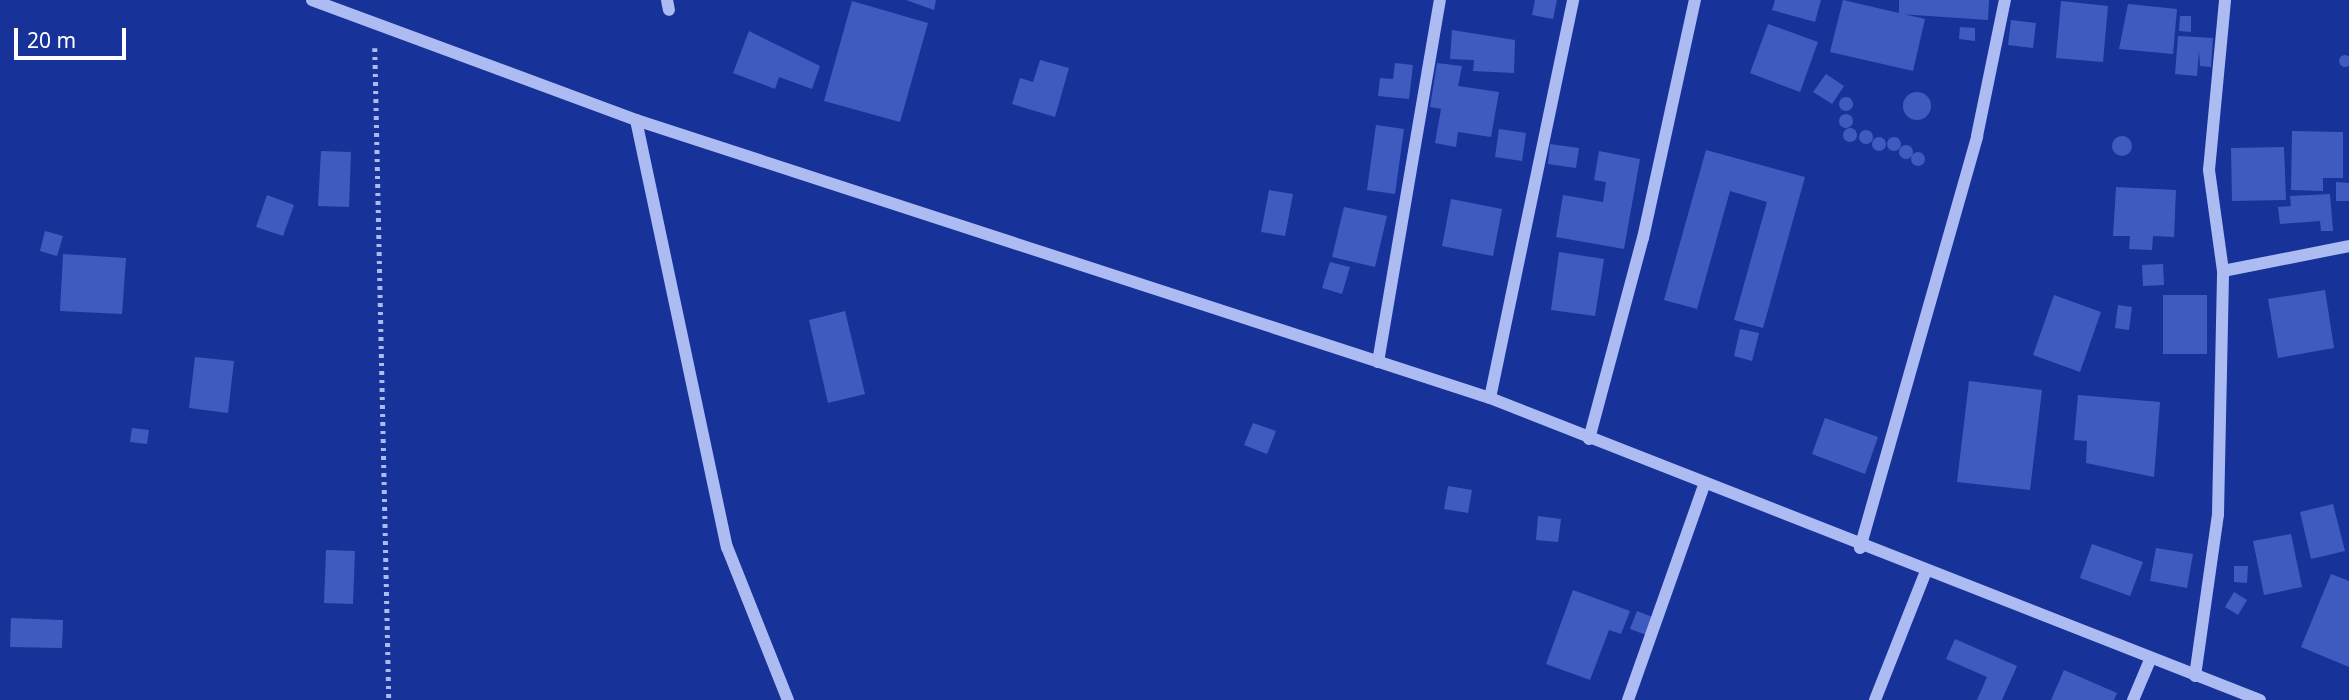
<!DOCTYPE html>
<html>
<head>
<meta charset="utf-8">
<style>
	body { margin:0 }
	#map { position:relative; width:2349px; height:700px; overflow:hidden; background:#173299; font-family:"Noto Sans",sans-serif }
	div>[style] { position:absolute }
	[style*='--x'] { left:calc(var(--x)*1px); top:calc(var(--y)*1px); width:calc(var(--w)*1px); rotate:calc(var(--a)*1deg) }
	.building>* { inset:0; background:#405bc0 }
	.round { border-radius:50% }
	.path>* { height:4.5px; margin-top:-2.25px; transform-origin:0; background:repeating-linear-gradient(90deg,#acbbf2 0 3.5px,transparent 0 8.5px) }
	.minor>* { height:12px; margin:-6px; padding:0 6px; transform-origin:6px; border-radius:6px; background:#acbbf2 }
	span { translate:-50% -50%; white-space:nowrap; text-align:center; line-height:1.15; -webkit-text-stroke:5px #173299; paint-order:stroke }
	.scale { position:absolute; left:14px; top:28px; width:112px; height:32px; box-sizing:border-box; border:4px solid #fff; border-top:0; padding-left:9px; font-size:21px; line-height:24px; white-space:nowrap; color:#fff; -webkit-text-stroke:5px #173299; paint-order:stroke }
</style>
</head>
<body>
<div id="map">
	<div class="building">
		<i style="clip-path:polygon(906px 0,936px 0,934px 10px)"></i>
		<i style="clip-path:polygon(1535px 0,1557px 0,1553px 19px,1532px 15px)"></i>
		<i style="clip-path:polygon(1775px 0,1821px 0,1815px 22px,1772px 10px)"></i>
		<i style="clip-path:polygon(1843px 0,1925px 19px,1913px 71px,1830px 52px)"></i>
		<i style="clip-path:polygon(1899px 0,1989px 0,1988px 20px,1899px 14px)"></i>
		<i style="clip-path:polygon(852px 1px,928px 23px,900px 122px,824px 101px)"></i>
		<i style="clip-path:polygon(2061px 1px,2108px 6px,2103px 62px,2056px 58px)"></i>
		<i style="clip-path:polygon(2128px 4px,2177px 9px,2173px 54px,2119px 49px)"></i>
		<i style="clip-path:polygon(2180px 16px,2191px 16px,2191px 32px,2179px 31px)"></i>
		<i style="clip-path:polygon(2011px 20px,2036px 23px,2033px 48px,2008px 45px)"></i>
		<i style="clip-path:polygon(1768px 24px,1818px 42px,1800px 92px,1750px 73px)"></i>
		<i style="clip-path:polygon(1960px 27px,1975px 28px,1975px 41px,1959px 39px)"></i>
		<i style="clip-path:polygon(1452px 30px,1515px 40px,1514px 73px,1473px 71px,1474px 60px,1450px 59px)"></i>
		<i style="clip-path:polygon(749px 31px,820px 66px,812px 89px,779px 77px,775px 89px,733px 73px)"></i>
		<i style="clip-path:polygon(2178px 36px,2213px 38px,2211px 67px,2200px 66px,2199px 51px,2197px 76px,2175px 74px)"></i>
		<i class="round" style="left:2339px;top:55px;width:12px;height:12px"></i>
		<i style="clip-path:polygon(1040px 60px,1069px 68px,1055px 117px,1012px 104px,1020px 78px,1033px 82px)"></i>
		<i style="clip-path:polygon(1395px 63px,1413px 65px,1409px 99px,1378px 96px,1380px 78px,1393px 79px)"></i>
		<i style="clip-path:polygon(1437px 63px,1462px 66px,1458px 86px,1499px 92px,1491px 137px,1458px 132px,1456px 147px,1435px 143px,1441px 109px,1430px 107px)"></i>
		<i style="clip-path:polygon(1826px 74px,1844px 86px,1832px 104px,1813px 92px)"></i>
		<i class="round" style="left:1903px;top:92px;width:28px;height:28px"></i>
		<i class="round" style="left:1839px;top:97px;width:14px;height:14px"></i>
		<i class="round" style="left:1839px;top:114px;width:14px;height:14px"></i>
		<i style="clip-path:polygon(1376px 125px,1404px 129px,1395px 194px,1367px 190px)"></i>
		<i class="round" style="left:1843px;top:128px;width:14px;height:14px"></i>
		<i style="clip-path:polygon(1499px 129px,1526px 133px,1522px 161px,1495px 157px)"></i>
		<i class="round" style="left:1859px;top:130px;width:14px;height:14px"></i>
		<i style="clip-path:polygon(2292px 131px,2343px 132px,2343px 178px,2323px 178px,2323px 191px,2291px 190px)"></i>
		<i class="round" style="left:2112px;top:136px;width:20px;height:20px"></i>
		<i class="round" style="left:1872px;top:137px;width:14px;height:14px"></i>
		<i class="round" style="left:1887px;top:137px;width:14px;height:14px"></i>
		<i style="clip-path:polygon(1550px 144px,1579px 148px,1576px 168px,1548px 164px)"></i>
		<i class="round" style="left:1899px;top:145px;width:14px;height:14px"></i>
		<i style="clip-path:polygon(2284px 147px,2286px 200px,2232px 201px,2231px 148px)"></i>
		<i style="clip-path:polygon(1706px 150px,1805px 177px,1763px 328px,1734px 320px,1767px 202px,1730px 191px,1697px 309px,1664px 300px)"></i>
		<i style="clip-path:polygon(321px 151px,351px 152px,349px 207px,318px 206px)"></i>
		<i style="clip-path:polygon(1599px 151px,1640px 159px,1624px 249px,1556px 237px,1563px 195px,1603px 202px,1606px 182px,1594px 180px)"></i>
		<i class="round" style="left:1911px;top:152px;width:14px;height:14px"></i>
		<i style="clip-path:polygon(2336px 182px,2349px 183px,2349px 201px,2336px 201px)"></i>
		<i style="clip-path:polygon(2116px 187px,2176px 190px,2174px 237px,2153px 236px,2152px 250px,2129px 249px,2130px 236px,2113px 236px)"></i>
		<i style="clip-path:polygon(1269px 190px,1293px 194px,1285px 236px,1261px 232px)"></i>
		<i style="clip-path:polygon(2330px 194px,2333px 231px,2321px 231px,2320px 221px,2280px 224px,2278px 207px,2291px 206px,2290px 196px)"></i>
		<i style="clip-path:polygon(267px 195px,294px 205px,283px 236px,256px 227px)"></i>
		<i style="clip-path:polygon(1451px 199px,1502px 209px,1493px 256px,1442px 246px)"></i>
		<i style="clip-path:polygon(1344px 207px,1387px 216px,1375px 267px,1332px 257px)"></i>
		<i style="clip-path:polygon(45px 231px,63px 236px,57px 256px,40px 251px)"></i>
		<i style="clip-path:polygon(1559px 252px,1604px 259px,1595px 316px,1551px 310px)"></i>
		<i style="clip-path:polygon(63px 254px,126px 258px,122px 314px,60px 311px)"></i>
		<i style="clip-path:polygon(1330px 262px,1350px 267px,1342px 294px,1322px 288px)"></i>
		<i style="clip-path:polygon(2163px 264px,2164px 285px,2143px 286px,2142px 265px)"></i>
		<i style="clip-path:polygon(2325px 290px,2334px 348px,2278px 358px,2268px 299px)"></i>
		<i style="clip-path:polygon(2054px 295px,2101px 312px,2080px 372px,2033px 355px)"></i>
		<i style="clip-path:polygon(2163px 295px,2207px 295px,2207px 354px,2163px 354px)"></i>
		<i style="clip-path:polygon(2118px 305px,2132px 307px,2129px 330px,2115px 328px)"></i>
		<i style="clip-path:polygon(845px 311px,865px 394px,828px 403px,809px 320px)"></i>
		<i style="clip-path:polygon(1740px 329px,1759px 333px,1752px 361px,1734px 356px)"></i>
		<i style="clip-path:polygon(195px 357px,234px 361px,228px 413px,189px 408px)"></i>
		<i style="clip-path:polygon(1969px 381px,2042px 390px,2030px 490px,1957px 482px)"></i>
		<i style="clip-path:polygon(2078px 395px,2160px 402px,2154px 477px,2086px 463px,2087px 441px,2074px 440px)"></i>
		<i style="clip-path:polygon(1825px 418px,1878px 437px,1865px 474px,1812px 454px)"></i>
		<i style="clip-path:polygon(1253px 423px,1276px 431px,1267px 454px,1244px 445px)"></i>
		<i style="clip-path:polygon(132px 428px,149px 430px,147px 444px,130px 442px)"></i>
		<i style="clip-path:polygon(1448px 486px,1472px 490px,1468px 513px,1444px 509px)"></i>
		<i style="clip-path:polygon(2333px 504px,2345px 551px,2311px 559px,2300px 512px)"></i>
		<i style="clip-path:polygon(1538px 516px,1561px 519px,1558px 542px,1536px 540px)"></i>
		<i style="clip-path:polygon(2291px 534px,2302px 587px,2264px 595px,2253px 541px)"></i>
		<i style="clip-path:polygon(2092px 544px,2143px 562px,2130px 596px,2080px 578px)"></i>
		<i style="clip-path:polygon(2156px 548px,2193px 554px,2187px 588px,2150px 581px)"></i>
		<i style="clip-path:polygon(326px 550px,355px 551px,353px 604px,324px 603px)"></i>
		<i style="clip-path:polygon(2234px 566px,2248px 566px,2247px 583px,2234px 582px)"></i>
		<i style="clip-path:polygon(2331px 574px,2349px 581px,2349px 667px,2301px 647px)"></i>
		<i style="clip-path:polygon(1573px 590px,1630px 611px,1621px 634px,1609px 630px,1590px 680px,1546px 664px)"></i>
		<i style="clip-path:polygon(2234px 592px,2247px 600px,2238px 615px,2225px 607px)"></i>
		<i style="clip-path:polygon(1637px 611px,1655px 618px,1649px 636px,1630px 629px)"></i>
		<i style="clip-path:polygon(11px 618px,63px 620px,62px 648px,10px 647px)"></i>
		<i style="clip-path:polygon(1955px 639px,2017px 666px,2002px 700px,1977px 700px,1987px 677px,1946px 659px)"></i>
		<i style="clip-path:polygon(2064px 670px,2117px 693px,2114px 700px,2051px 700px)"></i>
	</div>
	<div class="path">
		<i style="--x:375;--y:48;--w:652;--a:88.77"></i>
	</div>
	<div class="minor">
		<i style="--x:312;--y:0;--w:346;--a:20.3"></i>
		<i style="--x:636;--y:120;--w:898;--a:18.03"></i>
		<i style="--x:1490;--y:398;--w:827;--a:21.42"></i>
		<i style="--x:667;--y:0;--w:10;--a:79"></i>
		<i style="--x:636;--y:120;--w:437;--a:78"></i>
		<i style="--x:727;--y:547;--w:165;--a:68.3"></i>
		<i style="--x:2223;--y:271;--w:128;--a:-11.2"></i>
		<i style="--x:1378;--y:362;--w:367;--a:-80.3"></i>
		<i style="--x:1490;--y:398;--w:407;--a:-78.2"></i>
		<i style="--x:1589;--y:439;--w:208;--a:-75"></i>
		<i style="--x:1643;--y:238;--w:244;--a:-77.7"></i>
		<i style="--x:1860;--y:548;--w:428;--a:-74.1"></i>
		<i style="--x:1977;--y:136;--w:139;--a:-78.4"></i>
		<i style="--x:2195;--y:676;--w:164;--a:-81.9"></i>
		<i style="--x:2218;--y:514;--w:243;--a:-88.8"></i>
		<i style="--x:2223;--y:271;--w:102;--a:-97.9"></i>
		<i style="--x:2209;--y:170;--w:171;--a:-84.6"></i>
		<i style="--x:1628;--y:700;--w:228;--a:-70.5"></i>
		<i style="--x:1875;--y:700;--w:139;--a:-68.4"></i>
		<i style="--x:2133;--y:700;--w:43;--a:-67"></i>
	</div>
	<div class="scale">20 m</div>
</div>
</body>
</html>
